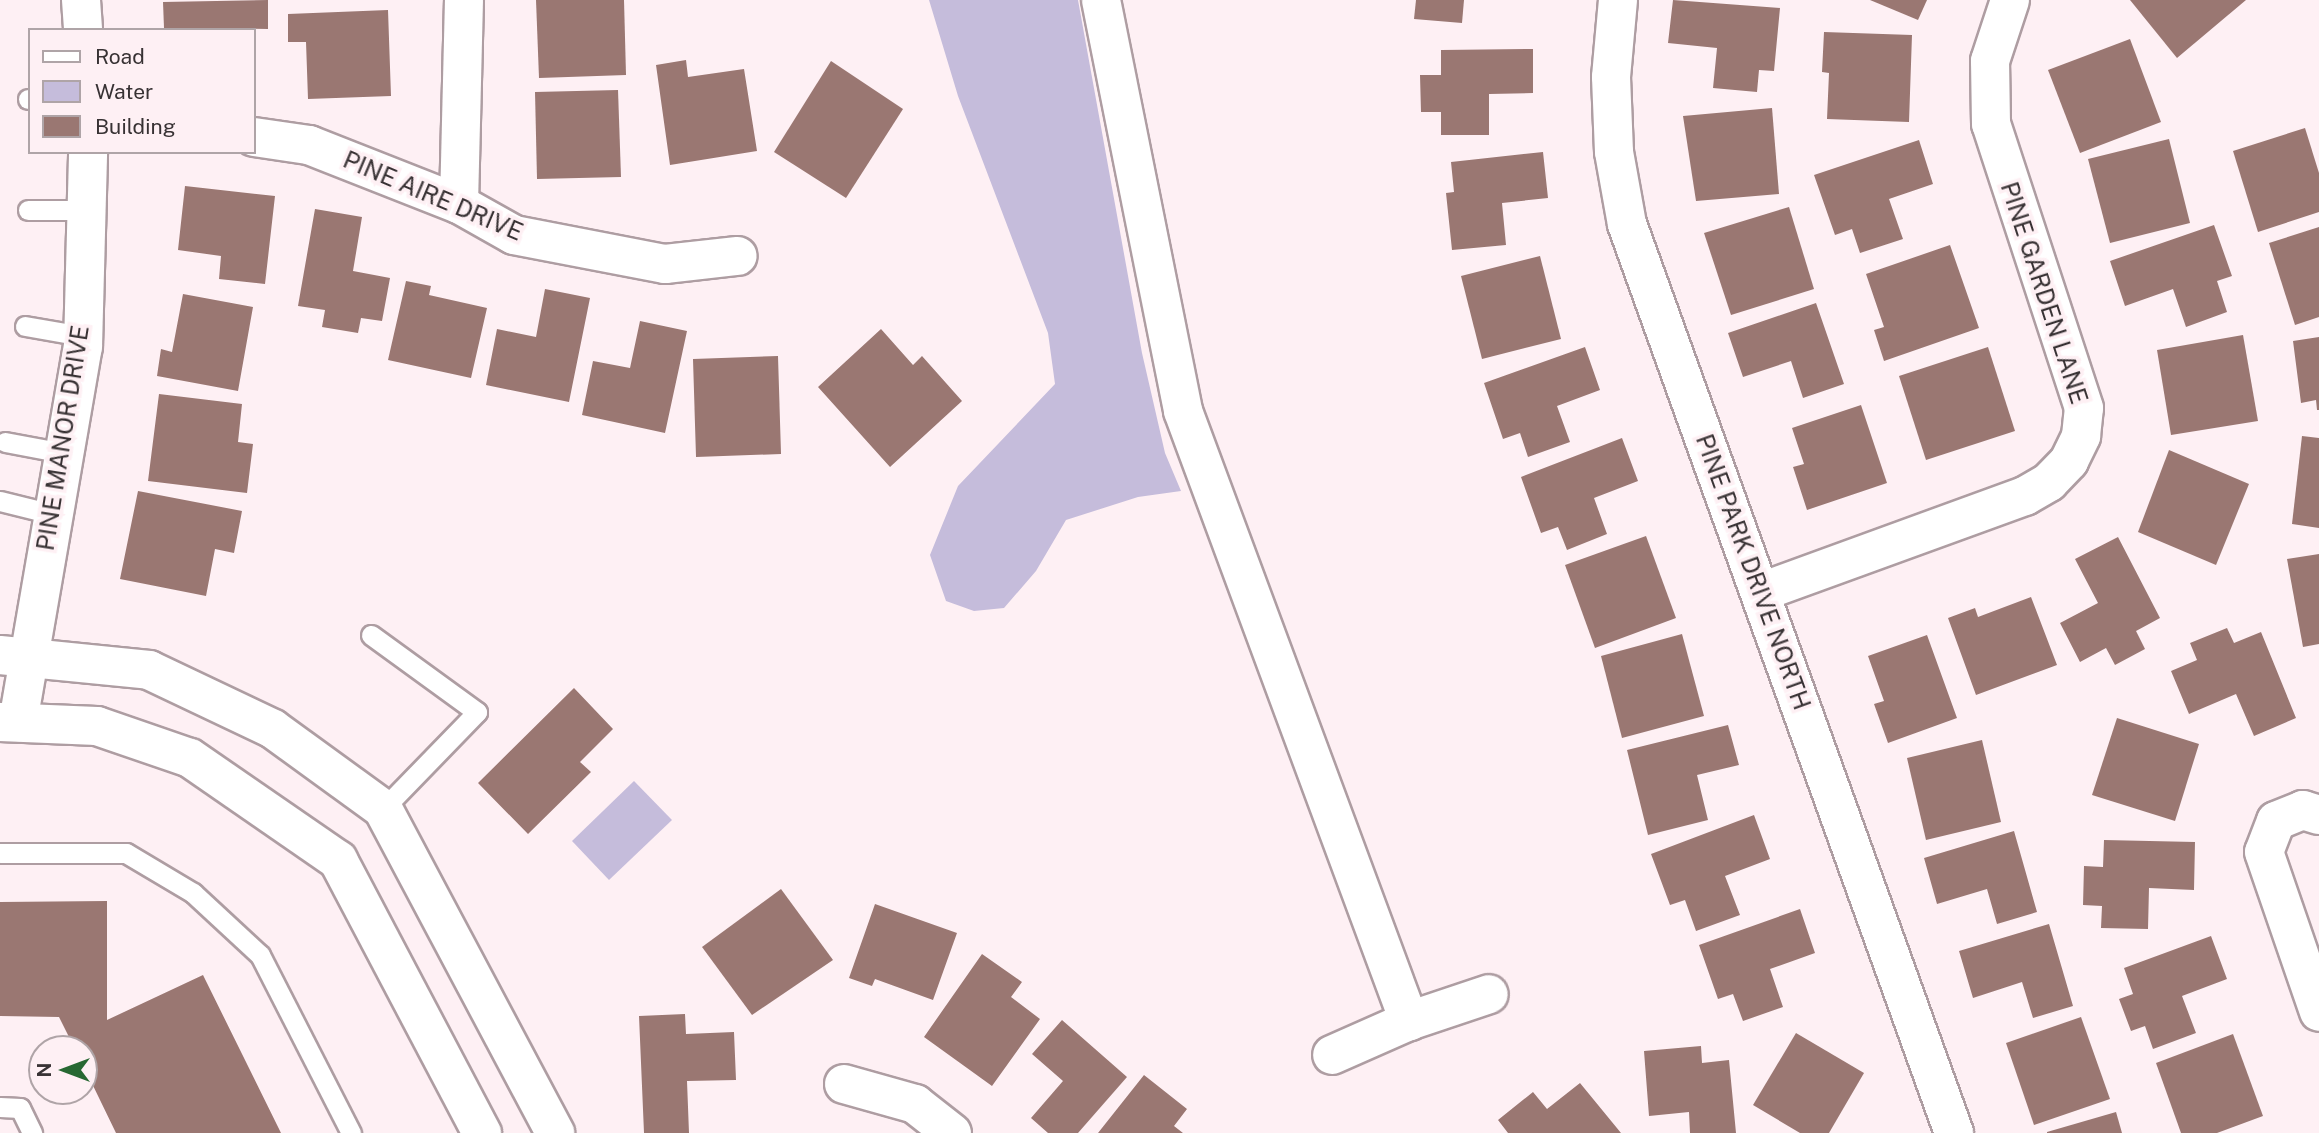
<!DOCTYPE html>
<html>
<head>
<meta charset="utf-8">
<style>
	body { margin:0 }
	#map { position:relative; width:2319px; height:1133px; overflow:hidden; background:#fef0f4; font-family:"Public Sans",sans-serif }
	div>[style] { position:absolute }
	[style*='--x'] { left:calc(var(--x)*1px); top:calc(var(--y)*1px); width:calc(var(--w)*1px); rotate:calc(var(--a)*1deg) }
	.water>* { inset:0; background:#c5bcdb }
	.building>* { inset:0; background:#9a7772 }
	.roads { filter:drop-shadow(2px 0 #ae9da2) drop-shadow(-2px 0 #ae9da2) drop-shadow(0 2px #ae9da2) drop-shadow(0 -2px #ae9da2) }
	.lane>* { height:19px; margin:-9.5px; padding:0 9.5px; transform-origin:9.5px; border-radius:9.5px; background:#fff }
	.street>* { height:38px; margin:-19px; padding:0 19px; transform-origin:19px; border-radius:19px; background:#fff }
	span { translate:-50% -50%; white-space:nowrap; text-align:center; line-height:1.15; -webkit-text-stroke:7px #fef0f4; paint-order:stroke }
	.street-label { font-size:24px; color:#383234 }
	.legend { position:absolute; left:28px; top:28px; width:228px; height:126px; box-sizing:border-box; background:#fef0f4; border:2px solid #afa4a7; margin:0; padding:9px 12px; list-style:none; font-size:21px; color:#383234 }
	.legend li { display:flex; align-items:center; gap:14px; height:35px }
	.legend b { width:35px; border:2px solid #afa4a7 }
	.north { position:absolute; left:28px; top:1035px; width:70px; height:70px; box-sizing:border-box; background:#fef0f4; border:2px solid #afa4a7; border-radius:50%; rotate:270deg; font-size:19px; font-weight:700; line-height:28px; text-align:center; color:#383234 }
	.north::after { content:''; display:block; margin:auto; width:24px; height:32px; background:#276832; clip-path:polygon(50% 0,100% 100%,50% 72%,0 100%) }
</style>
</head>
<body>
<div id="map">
	<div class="water">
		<i style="clip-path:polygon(929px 0,1078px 0,1142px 353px,1165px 453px,1181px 491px,1138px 497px,1066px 520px,1036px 571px,1004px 608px,974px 611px,946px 601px,930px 555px,958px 486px,1055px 384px,1048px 333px,958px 96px)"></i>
		<i style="clip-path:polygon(634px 781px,672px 820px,609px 880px,572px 841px)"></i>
	</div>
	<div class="building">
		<i style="clip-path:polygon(268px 0,268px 29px,164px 28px,163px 2px)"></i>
		<i style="clip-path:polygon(536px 0,624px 0,626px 75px,539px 78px)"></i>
		<i style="clip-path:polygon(1416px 0,1464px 0,1462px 23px,1414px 19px)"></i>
		<i style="clip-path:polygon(1673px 0,1780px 8px,1774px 71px,1759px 70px,1757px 92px,1713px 88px,1717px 48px,1668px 43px)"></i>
		<i style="clip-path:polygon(1870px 0,1927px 0,1918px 20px)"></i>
		<i style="clip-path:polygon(2130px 0,2246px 0,2177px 58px)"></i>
		<i style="clip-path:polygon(388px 10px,391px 96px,308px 99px,306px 42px,288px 42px,288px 14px)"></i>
		<i style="clip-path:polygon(1824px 32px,1912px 35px,1909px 122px,1827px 119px,1829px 73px,1822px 72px)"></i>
		<i style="clip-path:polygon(2130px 39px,2161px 122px,2080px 153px,2048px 70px)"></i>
		<i style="clip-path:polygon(1533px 49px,1533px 93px,1489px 94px,1489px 135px,1441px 135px,1441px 112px,1421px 112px,1420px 75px,1441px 75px,1441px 50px)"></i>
		<i style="clip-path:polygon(686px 60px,688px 77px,744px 69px,757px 151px,670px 165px,656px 65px)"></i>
		<i style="clip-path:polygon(831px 61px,903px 109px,846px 198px,774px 152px)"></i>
		<i style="clip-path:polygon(618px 90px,621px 177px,537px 179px,535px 92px)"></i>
		<i style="clip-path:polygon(1772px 108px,1779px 194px,1696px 201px,1683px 116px)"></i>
		<i style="clip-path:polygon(2305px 128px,2319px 173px,2319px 212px,2258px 232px,2233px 151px)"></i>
		<i style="clip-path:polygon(2169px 139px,2190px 223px,2110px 243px,2088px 159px)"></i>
		<i style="clip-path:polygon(1919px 140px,1933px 184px,1889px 199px,1903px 239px,1860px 253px,1852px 229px,1835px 235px,1814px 175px)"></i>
		<i style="clip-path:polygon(1543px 152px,1548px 198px,1502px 203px,1506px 245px,1452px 250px,1446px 193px,1454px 192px,1451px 162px)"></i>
		<i style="clip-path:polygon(185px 186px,275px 196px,265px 284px,219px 279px,221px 256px,178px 250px)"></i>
		<i style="clip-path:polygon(1789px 207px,1814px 289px,1731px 315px,1704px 233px)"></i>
		<i style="clip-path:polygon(315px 209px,362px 217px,353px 271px,390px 278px,382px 321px,361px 318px,358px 333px,322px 327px,325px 310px,298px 306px)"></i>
		<i style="clip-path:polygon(2214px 225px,2232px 276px,2217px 281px,2227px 312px,2186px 327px,2173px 289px,2125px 306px,2110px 261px)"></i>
		<i style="clip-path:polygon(2319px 227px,2319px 317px,2295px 325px,2269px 243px)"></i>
		<i style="clip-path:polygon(1950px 245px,1979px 328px,1884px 361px,1874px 330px,1884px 327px,1866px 274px)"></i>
		<i style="clip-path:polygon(1540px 256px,1561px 339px,1482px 359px,1461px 276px)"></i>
		<i style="clip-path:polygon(406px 281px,431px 286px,429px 295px,487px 308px,471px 378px,388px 360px)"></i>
		<i style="clip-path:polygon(545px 289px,590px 298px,569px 402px,486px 385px,497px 329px,536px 337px)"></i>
		<i style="clip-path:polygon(183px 294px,253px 307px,238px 391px,157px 376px,161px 349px,172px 352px)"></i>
		<i style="clip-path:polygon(1816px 303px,1844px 384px,1803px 398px,1791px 361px,1743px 377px,1728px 333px)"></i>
		<i style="clip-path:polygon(640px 321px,687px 331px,665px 433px,582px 415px,593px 361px,630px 368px)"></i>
		<i style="clip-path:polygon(881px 329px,913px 365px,922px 356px,962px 401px,890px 467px,818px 387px)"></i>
		<i style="clip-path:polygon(2243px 335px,2258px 421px,2171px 435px,2157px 350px)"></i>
		<i style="clip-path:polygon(2319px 337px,2319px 410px,2317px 410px,2316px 400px,2301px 403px,2293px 341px)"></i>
		<i style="clip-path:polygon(1585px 347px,1600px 390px,1557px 406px,1570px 442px,1528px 457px,1520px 433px,1503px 439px,1484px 383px)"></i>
		<i style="clip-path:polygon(1988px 347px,2015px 431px,1926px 460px,1899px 376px)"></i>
		<i style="clip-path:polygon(778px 356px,781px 454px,696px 457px,693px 359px)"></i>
		<i style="clip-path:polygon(159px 394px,242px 404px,238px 442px,253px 444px,247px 493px,148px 481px)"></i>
		<i style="clip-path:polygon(1861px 405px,1887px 483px,1807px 510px,1793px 467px,1804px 464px,1792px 428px)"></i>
		<i style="clip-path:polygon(2302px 436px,2319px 438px,2319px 528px,2292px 524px)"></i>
		<i style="clip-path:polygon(1622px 438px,1638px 481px,1594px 498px,1607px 534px,1567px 550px,1558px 527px,1541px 533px,1521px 477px)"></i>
		<i style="clip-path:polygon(2169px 450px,2249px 484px,2216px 565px,2138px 532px)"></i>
		<i style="clip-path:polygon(138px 491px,242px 511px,234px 553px,215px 549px,206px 596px,120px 579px)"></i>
		<i style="clip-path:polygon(1646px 536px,1676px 618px,1595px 648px,1565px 565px)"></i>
		<i style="clip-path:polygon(2118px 537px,2160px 618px,2136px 631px,2145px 649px,2115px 665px,2106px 648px,2080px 662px,2060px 623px,2098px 603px,2075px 559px)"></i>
		<i style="clip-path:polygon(2319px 554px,2319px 644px,2303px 647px,2287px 559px)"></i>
		<i style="clip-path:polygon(2031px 597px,2057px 665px,1976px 695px,1948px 618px,1975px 608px,1978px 617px)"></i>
		<i style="clip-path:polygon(2227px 628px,2234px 643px,2261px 632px,2296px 718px,2254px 736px,2236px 694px,2189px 714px,2171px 671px,2197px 660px,2190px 643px)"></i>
		<i style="clip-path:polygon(1682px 634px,1704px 716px,1622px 738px,1601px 656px)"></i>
		<i style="clip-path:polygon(1927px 635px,1957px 718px,1888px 743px,1874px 704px,1884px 701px,1868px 656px)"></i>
		<i style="clip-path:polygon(574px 688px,613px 729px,580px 762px,591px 772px,528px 834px,478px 783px)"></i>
		<i style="clip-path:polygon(2117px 718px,2199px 744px,2175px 821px,2092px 795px)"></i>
		<i style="clip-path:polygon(1728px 725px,1739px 765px,1697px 775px,1708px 820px,1648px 835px,1627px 750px)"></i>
		<i style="clip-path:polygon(1982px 740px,2001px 822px,1926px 840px,1907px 758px)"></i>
		<i style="clip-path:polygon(1754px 815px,1770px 859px,1725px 876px,1740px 915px,1696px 931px,1685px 900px,1670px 905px,1651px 854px)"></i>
		<i style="clip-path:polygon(2014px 831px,2037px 912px,1997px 924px,1987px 889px,1937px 904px,1924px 858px)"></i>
		<i style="clip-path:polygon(2104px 840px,2195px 842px,2194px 890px,2149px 888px,2148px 929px,2101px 928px,2102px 906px,2083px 905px,2084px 866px,2103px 867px)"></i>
		<i style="clip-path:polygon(781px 889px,833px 960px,752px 1015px,702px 947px)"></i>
		<i style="clip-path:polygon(107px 901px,107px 1020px,203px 975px,281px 1133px,116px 1133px,84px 1067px,84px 1049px,75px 1049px,59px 1017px,0 1016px,0 902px)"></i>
		<i style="clip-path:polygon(875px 904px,957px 933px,933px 1000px,875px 979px,872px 986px,849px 978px)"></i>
		<i style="clip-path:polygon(1800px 909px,1815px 953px,1770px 969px,1783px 1007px,1743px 1021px,1733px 994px,1718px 999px,1699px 945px)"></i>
		<i style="clip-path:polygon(2049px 924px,2073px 1006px,2033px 1018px,2022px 982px,1973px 998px,1959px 951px)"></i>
		<i style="clip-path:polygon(2211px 936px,2227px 979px,2182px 996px,2196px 1033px,2153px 1049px,2145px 1026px,2131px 1031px,2119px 999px,2133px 994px,2124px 968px)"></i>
		<i style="clip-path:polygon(982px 954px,1022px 982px,1011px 997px,1040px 1019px,992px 1086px,924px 1037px)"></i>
		<i style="clip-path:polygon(685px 1014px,686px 1034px,734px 1032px,736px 1080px,687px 1081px,689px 1133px,644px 1133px,639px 1016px)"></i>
		<i style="clip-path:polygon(2081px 1017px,2110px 1099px,2034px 1125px,2006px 1043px)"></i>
		<i style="clip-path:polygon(1062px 1020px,1127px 1077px,1078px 1133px,1048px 1133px,1031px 1118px,1063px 1081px,1032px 1054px)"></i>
		<i style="clip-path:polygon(1796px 1033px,1864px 1073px,1829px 1133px,1800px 1133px,1753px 1105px)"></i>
		<i style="clip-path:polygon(2233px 1034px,2263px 1116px,2217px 1133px,2181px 1133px,2156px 1063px)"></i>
		<i style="clip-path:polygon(1701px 1046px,1702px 1063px,1729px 1060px,1736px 1133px,1690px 1133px,1689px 1112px,1649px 1116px,1644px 1051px)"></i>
		<i style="clip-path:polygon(1144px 1075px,1187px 1109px,1174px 1126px,1183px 1133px,1098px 1133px)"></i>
		<i style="clip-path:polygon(1580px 1083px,1621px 1133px,1508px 1133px,1498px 1120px,1533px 1092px,1547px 1109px)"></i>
		<i style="clip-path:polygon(2116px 1112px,2122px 1133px,2047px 1133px,2047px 1132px)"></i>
	</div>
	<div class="roads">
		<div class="lane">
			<i style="--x:28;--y:99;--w:2;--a:0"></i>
			<i style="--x:28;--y:210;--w:58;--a:0"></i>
			<i style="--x:25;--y:326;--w:59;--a:9.8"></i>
			<i style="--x:5;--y:442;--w:59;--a:10.7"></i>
			<i style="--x:0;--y:501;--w:54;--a:14"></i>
			<i style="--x:371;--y:635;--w:131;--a:36"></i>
			<i style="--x:477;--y:712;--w:135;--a:134.1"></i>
			<i style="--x:0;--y:853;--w:126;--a:0"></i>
			<i style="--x:126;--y:853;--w:78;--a:30.8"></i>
			<i style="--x:193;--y:893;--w:91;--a:42.8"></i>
			<i style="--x:260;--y:955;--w:200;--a:62.9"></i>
			<i style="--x:0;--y:1107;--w:20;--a:3"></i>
			<i style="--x:20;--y:1108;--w:28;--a:64"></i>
		</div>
		<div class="street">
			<i style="--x:81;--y:0;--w:30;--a:86"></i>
			<i style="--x:1101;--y:0;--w:419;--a:78.7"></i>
			<i style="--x:1183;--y:411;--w:651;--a:69.67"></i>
			<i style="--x:1409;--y:1021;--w:84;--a:156.2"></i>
			<i style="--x:1618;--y:0;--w:77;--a:95.2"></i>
			<i style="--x:1611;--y:77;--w:75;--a:87.7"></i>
			<i style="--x:1614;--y:152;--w:73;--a:79.8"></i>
			<i style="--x:1627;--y:224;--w:966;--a:70.21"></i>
			<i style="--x:254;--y:137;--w:56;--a:8.3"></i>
			<i style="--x:309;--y:145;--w:161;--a:21.5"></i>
			<i style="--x:459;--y:204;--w:63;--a:29.4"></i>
			<i style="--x:514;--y:235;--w:154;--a:10.9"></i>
			<i style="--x:665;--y:264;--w:73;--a:-6.3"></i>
			<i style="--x:459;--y:204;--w:204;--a:-88.6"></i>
			<i style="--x:1761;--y:592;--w:281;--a:-20"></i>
			<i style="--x:2025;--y:496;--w:28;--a:-30"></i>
			<i style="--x:2049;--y:482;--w:29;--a:-46"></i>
			<i style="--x:2069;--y:461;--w:28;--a:-64"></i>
			<i style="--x:2081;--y:436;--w:28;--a:-84"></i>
			<i style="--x:2084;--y:408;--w:299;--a:-108.1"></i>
			<i style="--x:1991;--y:124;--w:63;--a:-90.9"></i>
			<i style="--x:1990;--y:61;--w:64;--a:-71.8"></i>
			<i style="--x:0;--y:655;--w:150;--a:5.7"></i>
			<i style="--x:149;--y:670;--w:137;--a:25.4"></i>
			<i style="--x:273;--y:729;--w:136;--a:36"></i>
			<i style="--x:383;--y:809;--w:367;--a:62"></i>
			<i style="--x:0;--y:722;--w:97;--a:2.4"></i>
			<i style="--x:97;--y:726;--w:98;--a:19"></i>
			<i style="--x:190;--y:758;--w:180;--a:34.6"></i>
			<i style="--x:338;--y:860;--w:309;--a:62.2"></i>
			<i style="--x:18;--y:722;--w:381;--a:-80.2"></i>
			<i style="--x:83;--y:347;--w:195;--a:-88.5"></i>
			<i style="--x:2319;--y:815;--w:17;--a:-163"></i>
			<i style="--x:2303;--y:810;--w:29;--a:158"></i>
			<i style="--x:2276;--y:821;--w:33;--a:111"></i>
			<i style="--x:2264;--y:852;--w:169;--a:71"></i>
			<i style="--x:1409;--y:1021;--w:84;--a:-18.6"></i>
			<i style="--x:844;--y:1084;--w:74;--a:15.7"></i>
			<i style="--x:915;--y:1104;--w:47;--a:38.1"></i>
		</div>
	</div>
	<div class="street-label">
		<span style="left:433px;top:196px;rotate:23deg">PINE AIRE DRIVE</span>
		<span style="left:2044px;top:293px;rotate:72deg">PINE GARDEN LANE</span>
		<span style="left:63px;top:438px;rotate:-81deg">PINE MANOR DRIVE</span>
		<span style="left:1753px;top:572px;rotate:70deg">PINE PARK DRIVE NORTH</span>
	</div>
	<ul class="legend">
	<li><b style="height:9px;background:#fff"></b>Road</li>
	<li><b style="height:19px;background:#c5bcdb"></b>Water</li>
	<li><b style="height:19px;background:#9a7772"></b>Building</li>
	</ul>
	<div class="north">N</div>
</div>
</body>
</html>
